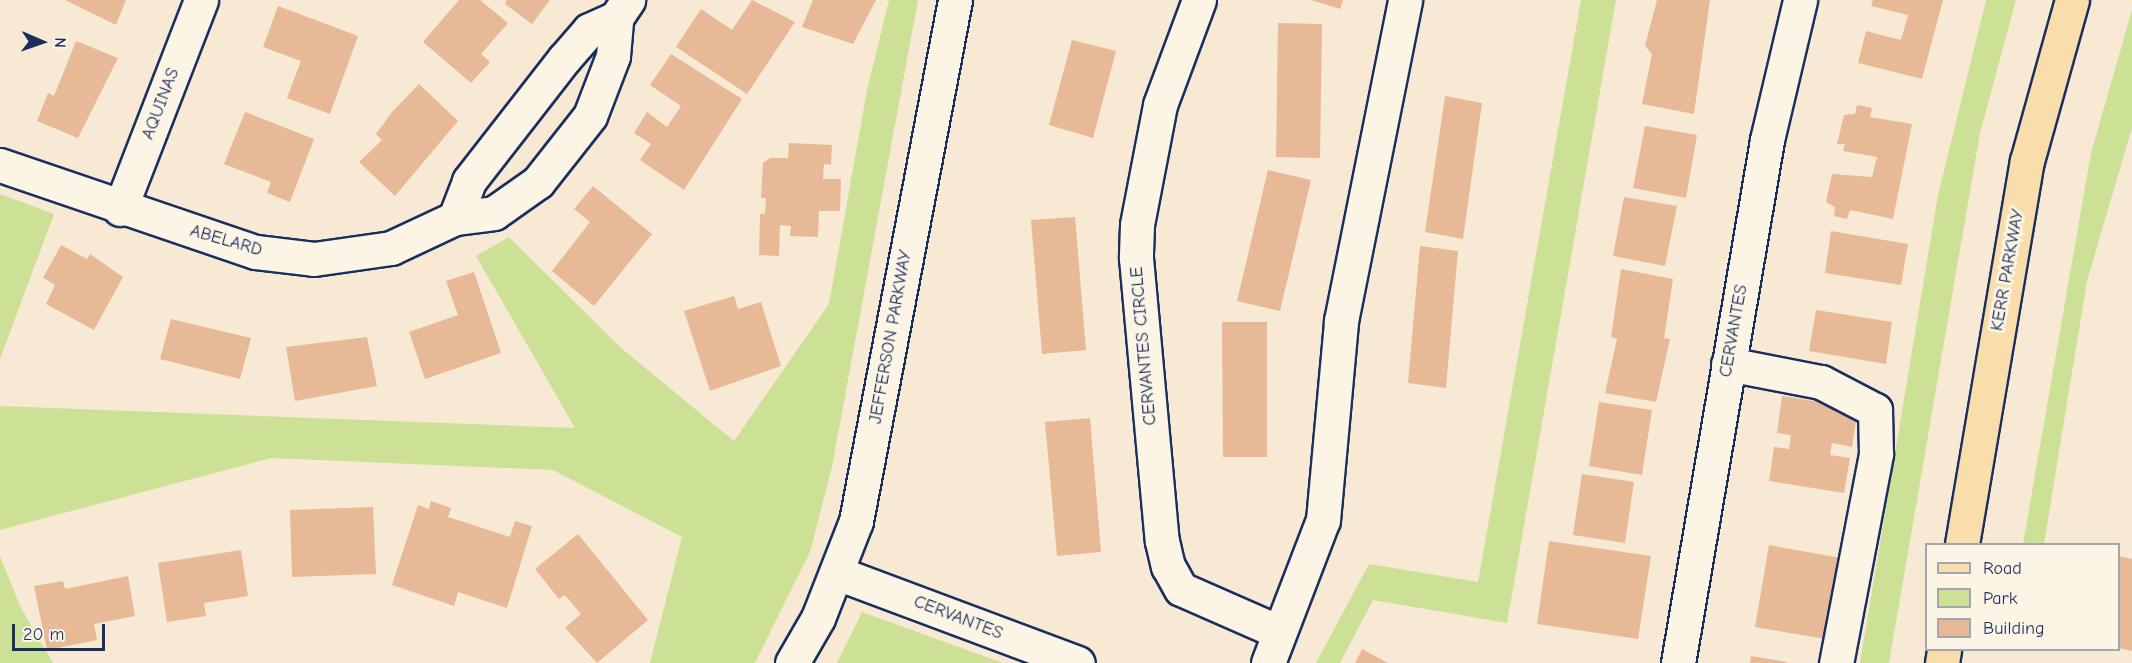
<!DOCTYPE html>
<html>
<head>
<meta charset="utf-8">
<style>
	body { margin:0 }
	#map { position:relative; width:2132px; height:663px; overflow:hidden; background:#f8e9d5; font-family:"Comic Neue",sans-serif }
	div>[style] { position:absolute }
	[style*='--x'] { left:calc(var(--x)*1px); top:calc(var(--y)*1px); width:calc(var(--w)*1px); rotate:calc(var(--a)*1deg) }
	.green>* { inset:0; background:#cce196 }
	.building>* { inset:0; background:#e7b997 }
	.roads { filter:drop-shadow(2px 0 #1b2f5e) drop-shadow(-2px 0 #1b2f5e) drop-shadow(0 2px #1b2f5e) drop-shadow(0 -2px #1b2f5e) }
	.minor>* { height:33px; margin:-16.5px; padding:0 16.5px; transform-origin:16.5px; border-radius:16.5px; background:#fcf5e5 }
	.major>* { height:33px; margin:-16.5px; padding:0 16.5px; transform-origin:16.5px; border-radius:16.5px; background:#f9deab }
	span { translate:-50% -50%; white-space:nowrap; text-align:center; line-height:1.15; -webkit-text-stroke:6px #fcf5e5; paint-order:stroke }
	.street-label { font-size:18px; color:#1b2f5e }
	.legend { position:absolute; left:1925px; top:543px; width:195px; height:108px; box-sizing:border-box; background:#fcf5e5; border:2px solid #a2a6af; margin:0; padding:8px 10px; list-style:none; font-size:18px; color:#1b2f5e }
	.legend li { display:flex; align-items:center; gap:12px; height:30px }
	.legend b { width:30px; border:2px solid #a2a6af }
	.north { position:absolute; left:12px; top:12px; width:60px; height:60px; -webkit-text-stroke:4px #fcf5e5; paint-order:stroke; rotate:92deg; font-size:16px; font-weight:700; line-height:24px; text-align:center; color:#1b2f5e }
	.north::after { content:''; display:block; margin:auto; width:21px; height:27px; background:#1b2f5e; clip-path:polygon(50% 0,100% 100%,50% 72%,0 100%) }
	.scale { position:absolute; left:12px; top:624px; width:93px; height:27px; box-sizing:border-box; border:3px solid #1b2f5e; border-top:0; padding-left:8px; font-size:18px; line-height:21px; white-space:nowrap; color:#1b2f5e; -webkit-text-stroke:4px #fcf5e5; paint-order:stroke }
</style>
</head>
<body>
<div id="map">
	<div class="green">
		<i style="clip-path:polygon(889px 0,918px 0,832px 467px,810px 552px,755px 663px,650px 663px,682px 537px,553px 470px,271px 458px,0 530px,0 406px,575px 428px,476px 256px,509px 237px,621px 348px,734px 441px,829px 304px,867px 90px)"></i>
		<i style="clip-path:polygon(1581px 0,1616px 0,1507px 623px,1373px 600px,1340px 663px,1316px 663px,1369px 564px,1478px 582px)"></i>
		<i style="clip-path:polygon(1986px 0,2016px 0,1980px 133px,1889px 663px,1860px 663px,1938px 195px)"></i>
		<i style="clip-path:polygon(2132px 10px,2132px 128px,2087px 281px,2044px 544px,2023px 544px,2091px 153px)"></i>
		<i style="clip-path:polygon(0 194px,54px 214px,0 359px)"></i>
		<i style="clip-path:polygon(0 556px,21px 608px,53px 663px,0 663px)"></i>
		<i style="clip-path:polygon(862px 612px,1003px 663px,837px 663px)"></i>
	</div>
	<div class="building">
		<i style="clip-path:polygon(65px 0,126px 0,116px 25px)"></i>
		<i style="clip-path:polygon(459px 0,480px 0,508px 23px,481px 54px,490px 62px,471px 83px,423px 42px)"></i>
		<i style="clip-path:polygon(507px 0,550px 0,532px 24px,505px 4px)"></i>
		<i style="clip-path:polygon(752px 0,795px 22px,747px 94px,676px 47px,701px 9px,732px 30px)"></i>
		<i style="clip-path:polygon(813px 0,876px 0,853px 44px,802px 27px)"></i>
		<i style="clip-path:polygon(1311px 0,1343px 0,1340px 9px)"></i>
		<i style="clip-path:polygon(1657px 0,1710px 0,1694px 114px,1642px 104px,1652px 54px,1645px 46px)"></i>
		<i style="clip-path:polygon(1873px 0,1943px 0,1922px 79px,1858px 63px,1866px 31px,1901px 40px,1908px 15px,1871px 6px)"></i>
		<i style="clip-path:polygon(278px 6px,358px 36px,330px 114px,287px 98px,301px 61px,263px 47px)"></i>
		<i style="clip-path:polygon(1278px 23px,1322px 24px,1320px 158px,1276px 157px)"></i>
		<i style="clip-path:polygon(1072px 40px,1116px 51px,1093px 138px,1049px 125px)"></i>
		<i style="clip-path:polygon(76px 41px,118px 58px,78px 138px,37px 121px,48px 93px,54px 96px)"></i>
		<i style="clip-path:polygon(671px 54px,742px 99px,684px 190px,640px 160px,651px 144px,634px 133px,647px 112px,667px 127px,681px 106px,650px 85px)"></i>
		<i style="clip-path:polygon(419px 84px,458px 121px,395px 196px,359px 162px,382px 140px,376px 134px,392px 112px)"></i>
		<i style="clip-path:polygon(1445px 96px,1482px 103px,1463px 239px,1425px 232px)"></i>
		<i style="clip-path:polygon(1857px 105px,1872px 108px,1870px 117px,1912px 124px,1893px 219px,1850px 210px,1847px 219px,1834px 216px,1835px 207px,1826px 202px,1832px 174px,1872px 177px,1877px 157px,1843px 151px,1845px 144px,1837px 144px,1844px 115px,1855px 114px)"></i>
		<i style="clip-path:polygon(245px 112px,314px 139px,290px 202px,267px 193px,271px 182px,224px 164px)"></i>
		<i style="clip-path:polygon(1645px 126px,1697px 135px,1686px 198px,1633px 188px)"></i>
		<i style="clip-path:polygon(789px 143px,832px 145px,831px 165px,824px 164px,823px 179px,841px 179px,840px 211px,819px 211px,818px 237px,790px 236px,791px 226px,780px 225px,779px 256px,759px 255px,760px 214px,765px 214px,766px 198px,761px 198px,763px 163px,770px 158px,788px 158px)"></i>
		<i style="clip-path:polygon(1268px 170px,1311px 180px,1280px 311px,1237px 301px)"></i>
		<i style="clip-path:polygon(593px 186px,652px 234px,594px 306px,552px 271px,590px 222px,574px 209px)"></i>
		<i style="clip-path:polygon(1624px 197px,1677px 206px,1665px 266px,1613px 256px)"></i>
		<i style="clip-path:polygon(1075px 217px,1086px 350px,1042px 354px,1031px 220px)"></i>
		<i style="clip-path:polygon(1831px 231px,1908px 244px,1901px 285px,1825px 273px)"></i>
		<i style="clip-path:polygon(61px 245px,87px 259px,90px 254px,123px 277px,94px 330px,46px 304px,55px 285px,43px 278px)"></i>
		<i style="clip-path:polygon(1420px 246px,1458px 251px,1446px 388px,1408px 383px)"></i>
		<i style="clip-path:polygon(1621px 269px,1673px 279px,1664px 338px,1670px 339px,1656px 402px,1605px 393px,1617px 339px,1611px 337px)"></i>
		<i style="clip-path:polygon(474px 272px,501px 353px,425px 379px,409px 332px,458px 315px,446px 281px)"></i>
		<i style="clip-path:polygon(734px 296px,738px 309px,761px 302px,781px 366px,710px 391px,684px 311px)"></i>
		<i style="clip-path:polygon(1816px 310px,1892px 322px,1886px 364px,1809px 351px)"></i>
		<i style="clip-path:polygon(171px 319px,251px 338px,240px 379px,160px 359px)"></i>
		<i style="clip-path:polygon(1222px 322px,1267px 322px,1267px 457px,1223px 457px)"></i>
		<i style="clip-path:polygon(367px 337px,377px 386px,295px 401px,286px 347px)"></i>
		<i style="clip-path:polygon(1782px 396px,1858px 408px,1852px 447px,1832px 443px,1830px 455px,1850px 458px,1844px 493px,1769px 481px,1774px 447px,1789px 449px,1791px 435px,1777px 433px)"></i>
		<i style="clip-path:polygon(1599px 402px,1652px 410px,1642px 475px,1589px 466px)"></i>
		<i style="clip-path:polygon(1090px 418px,1101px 552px,1057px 556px,1045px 422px)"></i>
		<i style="clip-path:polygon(1582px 474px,1634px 482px,1625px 543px,1573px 535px)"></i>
		<i style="clip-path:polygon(431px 501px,451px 508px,448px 517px,510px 537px,515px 521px,532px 526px,507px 608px,458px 592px,454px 606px,392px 585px,418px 505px,429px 509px)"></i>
		<i style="clip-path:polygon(373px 507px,376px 574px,292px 577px,290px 510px)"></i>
		<i style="clip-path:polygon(578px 534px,648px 620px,597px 663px,565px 628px,581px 614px,565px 595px,559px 599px,535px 569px)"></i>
		<i style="clip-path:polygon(1549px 541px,1651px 556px,1638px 639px,1537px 624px)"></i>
		<i style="clip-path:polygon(1769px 545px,1846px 559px,1831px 640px,1755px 627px)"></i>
		<i style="clip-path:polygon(241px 550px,248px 596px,204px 603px,206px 616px,167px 622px,158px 563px)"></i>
		<i style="clip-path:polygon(2118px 556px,2132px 559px,2132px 651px,2118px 648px)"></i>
		<i style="clip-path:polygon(128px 576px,135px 616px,94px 624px,97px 640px,47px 650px,34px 586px,63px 581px,65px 589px)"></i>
		<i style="clip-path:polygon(1362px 649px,1388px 663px,1355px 663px)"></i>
		<i style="clip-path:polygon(1751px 656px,1787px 662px,1787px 663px,1750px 663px)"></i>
	</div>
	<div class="roads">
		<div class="minor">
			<i style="--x:1199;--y:0;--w:112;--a:110.4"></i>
			<i style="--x:1160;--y:105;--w:122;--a:100.9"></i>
			<i style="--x:1137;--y:225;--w:33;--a:92"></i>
			<i style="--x:1136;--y:258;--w:284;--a:84.8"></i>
			<i style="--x:1162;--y:541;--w:26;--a:77"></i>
			<i style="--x:1168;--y:566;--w:26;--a:61"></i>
			<i style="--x:1181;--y:589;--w:107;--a:23.7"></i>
			<i style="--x:0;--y:165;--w:270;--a:18.8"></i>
			<i style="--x:256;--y:252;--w:58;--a:6.9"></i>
			<i style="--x:314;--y:259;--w:78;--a:-8.1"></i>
			<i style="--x:391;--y:248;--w:71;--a:-25.1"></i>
			<i style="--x:455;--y:218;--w:39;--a:-7"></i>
			<i style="--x:494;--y:213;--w:54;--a:-35.2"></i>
			<i style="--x:538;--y:182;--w:84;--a:-51.8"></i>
			<i style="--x:590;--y:116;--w:64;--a:-69"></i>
			<i style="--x:613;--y:56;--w:38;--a:-85"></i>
			<i style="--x:616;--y:18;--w:22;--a:-56"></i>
			<i style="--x:120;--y:209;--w:224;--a:-68.8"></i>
			<i style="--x:455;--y:218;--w:40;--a:-69"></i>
			<i style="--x:469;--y:181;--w:155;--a:-52.1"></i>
			<i style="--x:564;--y:59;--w:38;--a:-49"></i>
			<i style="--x:589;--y:30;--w:30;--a:-24"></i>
			<i style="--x:1728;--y:364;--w:95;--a:11"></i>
			<i style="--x:1821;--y:382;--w:61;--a:27.4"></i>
			<i style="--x:1875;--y:410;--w:44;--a:88.7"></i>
			<i style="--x:1876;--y:454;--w:213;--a:100.8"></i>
			<i style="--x:837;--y:573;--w:257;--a:20.5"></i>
			<i style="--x:792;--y:663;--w:52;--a:-60"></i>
			<i style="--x:818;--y:618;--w:104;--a:-68.6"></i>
			<i style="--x:856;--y:521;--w:530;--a:-79.24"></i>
			<i style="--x:1268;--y:663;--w:153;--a:-69"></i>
			<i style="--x:1323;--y:520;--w:200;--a:-84.8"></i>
			<i style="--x:1341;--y:321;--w:327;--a:-78.7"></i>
			<i style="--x:1678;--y:663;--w:531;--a:-80.34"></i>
			<i style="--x:1767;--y:140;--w:144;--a:-76.7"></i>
		</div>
		<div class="major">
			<i style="--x:1962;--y:544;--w:388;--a:-80.4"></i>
			<i style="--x:2027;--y:161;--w:167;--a:-74.4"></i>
			<i style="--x:1942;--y:663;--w:13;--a:-81"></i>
		</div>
	</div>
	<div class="street-label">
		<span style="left:161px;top:104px;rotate:-69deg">AQUINAS</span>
		<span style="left:226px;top:241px;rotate:16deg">ABELARD</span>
		<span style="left:2008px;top:270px;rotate:-80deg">KERR PARKWAY</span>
		<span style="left:1734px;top:331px;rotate:-80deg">CERVANTES</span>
		<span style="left:891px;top:337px;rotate:-80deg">JEFFERSON PARKWAY</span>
		<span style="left:1144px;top:346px;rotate:-95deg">CERVANTES CIRCLE</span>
		<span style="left:958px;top:618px;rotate:21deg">CERVANTES</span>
	</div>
	<ul class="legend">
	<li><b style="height:8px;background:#f9deab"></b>Road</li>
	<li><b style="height:16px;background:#cce196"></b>Park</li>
	<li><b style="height:16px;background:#e7b997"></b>Building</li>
	</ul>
	<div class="north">N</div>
	<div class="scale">20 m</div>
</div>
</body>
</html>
